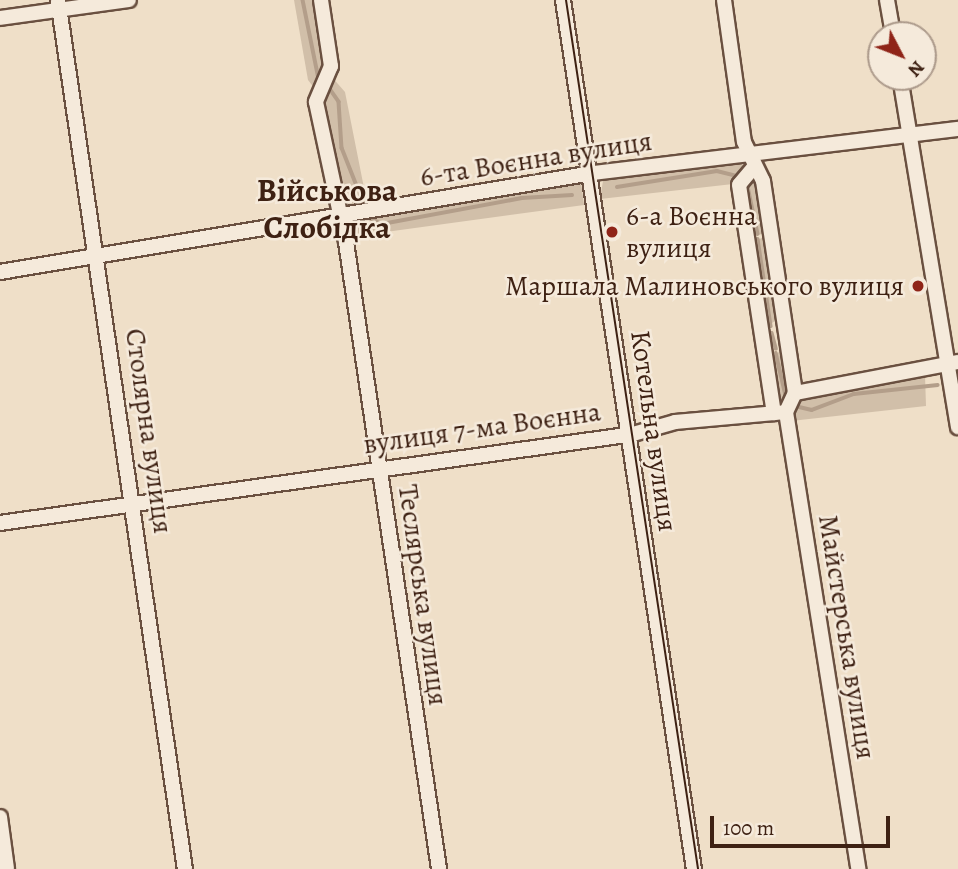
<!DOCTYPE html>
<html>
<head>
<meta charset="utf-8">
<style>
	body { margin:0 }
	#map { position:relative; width:958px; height:869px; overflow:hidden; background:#efdfc8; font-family:Alegreya,serif }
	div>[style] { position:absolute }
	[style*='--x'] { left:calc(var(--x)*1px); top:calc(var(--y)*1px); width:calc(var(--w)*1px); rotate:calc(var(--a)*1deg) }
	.green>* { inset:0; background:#d1bfa9 }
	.stream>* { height:3.5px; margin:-1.75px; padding:0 1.75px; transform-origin:1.75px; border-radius:1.75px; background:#b39e8a }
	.roads { filter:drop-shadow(2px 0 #6a5040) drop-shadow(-2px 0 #6a5040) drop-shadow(0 2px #6a5040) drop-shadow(0 -2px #6a5040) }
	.minor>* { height:14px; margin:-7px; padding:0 7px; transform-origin:7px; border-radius:7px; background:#f5eadb }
	.tram>* { height:2px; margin:-1px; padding:0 1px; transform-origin:1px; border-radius:1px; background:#3e2113 }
	.dots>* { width:19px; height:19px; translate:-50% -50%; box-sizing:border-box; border:4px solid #f5eadb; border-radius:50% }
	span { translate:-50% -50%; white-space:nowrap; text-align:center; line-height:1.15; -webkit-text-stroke:5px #f5eadb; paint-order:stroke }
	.street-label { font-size:28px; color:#3e2113 }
	.poi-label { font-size:28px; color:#3e2113 }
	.left { translate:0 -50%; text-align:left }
	.right { translate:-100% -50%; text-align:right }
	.quarter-label { font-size:32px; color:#3e2113; font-weight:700 }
	.north { position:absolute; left:867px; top:21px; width:70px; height:70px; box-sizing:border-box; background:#f5eadb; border:2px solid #ac9a8b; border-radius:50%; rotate:132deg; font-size:19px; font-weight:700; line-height:28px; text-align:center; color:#3e2113 }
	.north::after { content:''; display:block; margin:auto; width:24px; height:32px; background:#8f2418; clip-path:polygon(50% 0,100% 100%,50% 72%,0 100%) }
	.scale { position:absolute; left:710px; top:816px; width:180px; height:32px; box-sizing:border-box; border:4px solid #3e2113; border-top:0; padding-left:9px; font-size:21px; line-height:24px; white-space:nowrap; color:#3e2113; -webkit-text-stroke:5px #f5eadb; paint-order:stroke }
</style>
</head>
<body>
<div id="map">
	<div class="green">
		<i style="clip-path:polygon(294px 0,319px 0,328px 65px,315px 89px,308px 80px)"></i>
		<i style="clip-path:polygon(331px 76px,345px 92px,366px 198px,377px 206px,348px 212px,341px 207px,321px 107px)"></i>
		<i style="clip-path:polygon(740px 157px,745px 174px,733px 184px,600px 199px,604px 175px)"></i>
		<i style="clip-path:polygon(757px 177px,764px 234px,754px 235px,745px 180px)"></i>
		<i style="clip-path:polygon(581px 182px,584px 205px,349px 237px,351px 220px,401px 208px)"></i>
		<i style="clip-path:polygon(762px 238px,778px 319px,766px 327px,752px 242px)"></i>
		<i style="clip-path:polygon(781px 352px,790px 396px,784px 406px,779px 406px,770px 354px)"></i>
		<i style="clip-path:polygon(925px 375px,926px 406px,791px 421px,802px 395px)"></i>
	</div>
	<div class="stream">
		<i style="--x:303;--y:0;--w:81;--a:78.6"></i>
		<i style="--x:328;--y:86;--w:19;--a:55"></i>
		<i style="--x:339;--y:102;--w:46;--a:86.3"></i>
		<i style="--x:342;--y:148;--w:62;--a:68.4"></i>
		<i style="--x:747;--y:182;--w:53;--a:78.1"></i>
		<i style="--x:617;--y:187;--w:101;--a:-9.1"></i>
		<i style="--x:717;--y:171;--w:25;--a:14"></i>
		<i style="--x:372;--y:219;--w:11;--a:27"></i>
		<i style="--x:382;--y:224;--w:142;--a:-10.5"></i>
		<i style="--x:522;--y:198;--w:50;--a:-3.4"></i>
		<i style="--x:758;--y:239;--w:88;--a:81.5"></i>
		<i style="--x:772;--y:333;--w:16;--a:75"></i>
		<i style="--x:776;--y:353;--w:48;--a:76.8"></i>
		<i style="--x:795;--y:406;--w:17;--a:13"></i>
		<i style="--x:812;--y:410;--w:45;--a:-20.9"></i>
		<i style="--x:854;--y:394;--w:84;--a:-6.1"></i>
	</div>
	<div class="roads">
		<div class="minor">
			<i style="--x:58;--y:0;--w:878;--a:81.69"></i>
			<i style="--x:321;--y:0;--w:67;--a:81.4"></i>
			<i style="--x:331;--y:66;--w:39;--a:113"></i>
			<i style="--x:316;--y:102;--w:143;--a:77.9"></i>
			<i style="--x:346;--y:242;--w:634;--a:81.56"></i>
			<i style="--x:563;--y:0;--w:879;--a:81.43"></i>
			<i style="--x:724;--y:0;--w:143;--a:82"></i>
			<i style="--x:744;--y:142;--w:43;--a:64"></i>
			<i style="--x:763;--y:181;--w:214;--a:81.4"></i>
			<i style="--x:887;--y:0;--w:36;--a:80"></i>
			<i style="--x:0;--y:18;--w:130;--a:-7.9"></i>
			<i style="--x:900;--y:77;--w:355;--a:80.6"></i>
			<i style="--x:754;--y:167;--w:23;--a:130"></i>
			<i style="--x:739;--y:185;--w:231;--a:81.3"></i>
			<i style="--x:0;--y:272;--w:601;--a:-9.48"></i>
			<i style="--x:593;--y:173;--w:368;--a:-6.9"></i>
			<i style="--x:786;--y:412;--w:463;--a:81"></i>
			<i style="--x:0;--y:523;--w:639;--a:-8"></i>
			<i style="--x:633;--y:434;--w:44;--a:-15.9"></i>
			<i style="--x:675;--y:422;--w:111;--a:-5.1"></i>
			<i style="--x:786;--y:412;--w:21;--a:-65"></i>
			<i style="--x:795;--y:393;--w:166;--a:-10.8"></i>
			<i style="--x:0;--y:817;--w:52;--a:82.3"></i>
		</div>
	</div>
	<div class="tram">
		<i style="--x:566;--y:0;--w:879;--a:81.36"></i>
	</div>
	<div class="dots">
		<i style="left:612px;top:232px;background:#8f2418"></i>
		<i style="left:918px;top:286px;background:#8f2418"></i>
	</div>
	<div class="street-label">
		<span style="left:536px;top:159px;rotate:-9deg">6-та Воєнна вулиця</span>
		<span style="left:482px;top:428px;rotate:-8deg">вулиця 7-ма Воєнна</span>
		<span style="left:149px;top:431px;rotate:82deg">Столярна вулиця</span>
		<span style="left:654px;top:431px;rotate:82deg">Котельна вулиця</span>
		<span style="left:423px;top:595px;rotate:82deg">Теслярська вулиця</span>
		<span style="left:847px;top:637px;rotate:81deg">Майстерська вулиця</span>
	</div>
	<div class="poi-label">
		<span class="left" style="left:626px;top:232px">6-а Воєнна<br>вулиця</span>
		<span class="right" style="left:904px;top:286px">Маршала Малиновського вулиця</span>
	</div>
	<div class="quarter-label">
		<span style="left:327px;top:209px">Військова<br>Слобідка</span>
	</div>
	<div class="north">N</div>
	<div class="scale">100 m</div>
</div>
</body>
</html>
